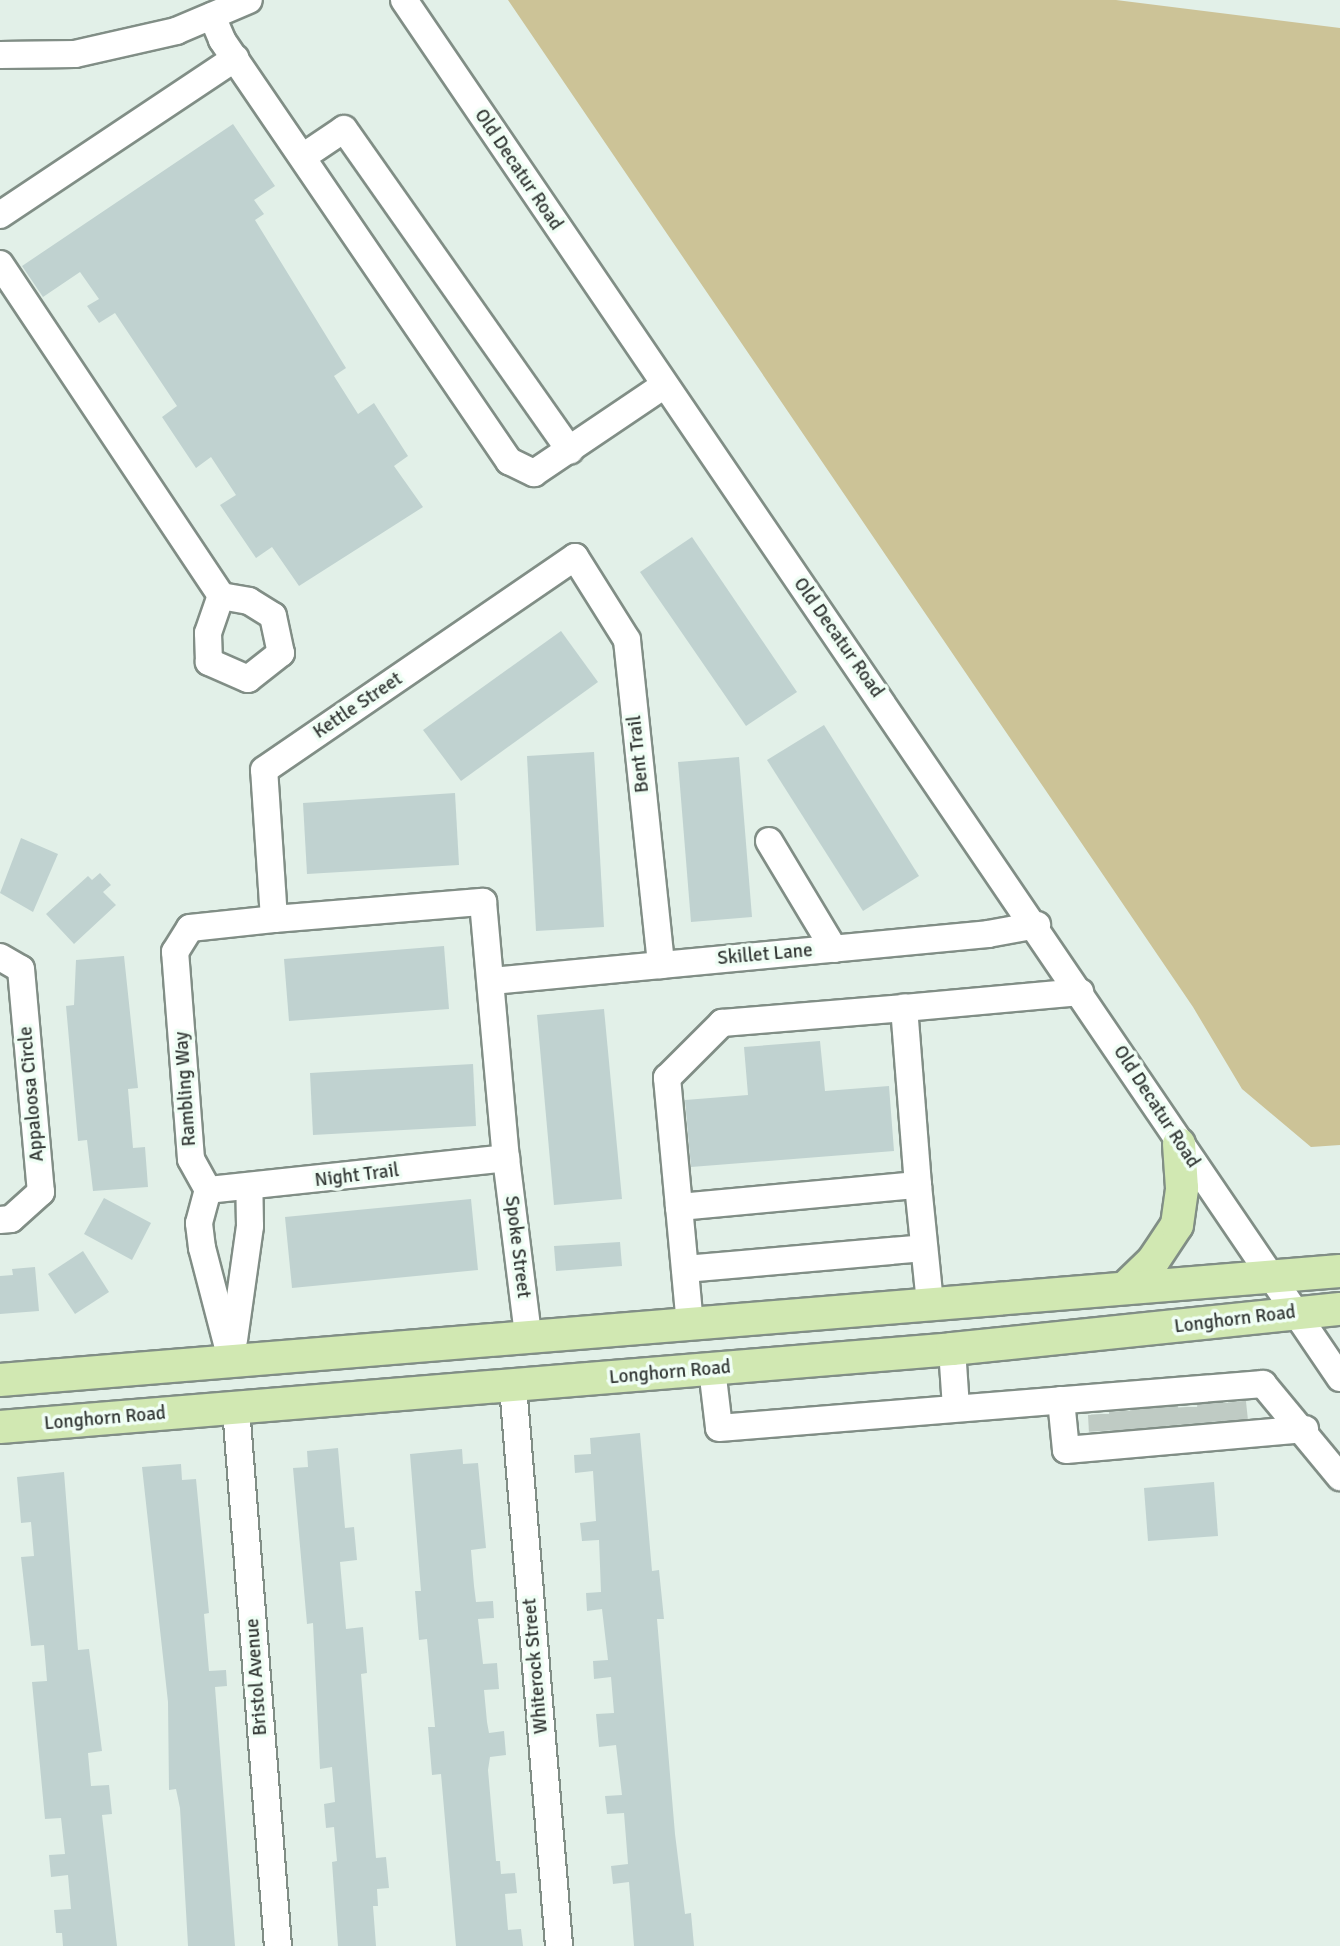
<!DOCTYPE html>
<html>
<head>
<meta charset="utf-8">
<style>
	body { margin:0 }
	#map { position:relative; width:1340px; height:1946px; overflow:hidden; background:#e2f0e8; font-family:Signika,sans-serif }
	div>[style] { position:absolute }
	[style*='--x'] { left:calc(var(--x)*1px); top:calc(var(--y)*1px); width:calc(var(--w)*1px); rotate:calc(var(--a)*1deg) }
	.green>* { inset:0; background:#ccc397 }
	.building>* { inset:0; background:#c0d2d0 }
	.minor-tunnel>* { height:26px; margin-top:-13px; transform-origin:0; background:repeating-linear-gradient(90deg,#bfcbc4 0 26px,transparent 0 39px) }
	.roads { filter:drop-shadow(2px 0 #818e86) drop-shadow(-2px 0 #818e86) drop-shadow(0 2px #818e86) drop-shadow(0 -2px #818e86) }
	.minor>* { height:26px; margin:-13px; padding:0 13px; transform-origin:13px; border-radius:13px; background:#fff }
	.major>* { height:32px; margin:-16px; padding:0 16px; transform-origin:16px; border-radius:16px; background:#d1e8b2 }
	span { translate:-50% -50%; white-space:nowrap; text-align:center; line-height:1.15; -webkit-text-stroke:7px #f0fef5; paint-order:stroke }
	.street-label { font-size:19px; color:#343936 }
</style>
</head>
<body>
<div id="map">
	<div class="green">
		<i style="clip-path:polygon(508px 0,1116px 0,1340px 28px,1340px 1145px,1311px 1147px,1242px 1089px,1193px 1007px)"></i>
	</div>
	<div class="building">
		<i style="clip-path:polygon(233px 124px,275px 186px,254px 200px,264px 214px,255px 220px,346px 368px,334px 376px,358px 414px,374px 403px,408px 456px,394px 466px,423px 507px,299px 586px,272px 547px,256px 558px,220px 505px,236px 495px,211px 457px,196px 468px,162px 417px,177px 406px,115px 313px,99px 323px,87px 306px,99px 299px,80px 272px,43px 297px,22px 266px)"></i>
		<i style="clip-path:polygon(692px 537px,797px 692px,746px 726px,640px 572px)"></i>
		<i style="clip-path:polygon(561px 631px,598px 682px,461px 781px,423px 730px)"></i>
		<i style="clip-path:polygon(824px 725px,919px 876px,863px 911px,767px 760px)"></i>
		<i style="clip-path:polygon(594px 752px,604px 927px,536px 931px,527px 756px)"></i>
		<i style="clip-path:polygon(739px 757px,752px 917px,691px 922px,678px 762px)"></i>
		<i style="clip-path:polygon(455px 793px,459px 865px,307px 874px,303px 803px)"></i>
		<i style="clip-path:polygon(21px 838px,58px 854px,33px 912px,0 893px)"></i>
		<i style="clip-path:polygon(100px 873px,111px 885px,103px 892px,116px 905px,74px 944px,46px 914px,88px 876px,92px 880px)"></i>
		<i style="clip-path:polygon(444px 946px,449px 1009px,289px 1021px,284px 959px)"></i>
		<i style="clip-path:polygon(124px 956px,138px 1088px,128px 1089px,133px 1148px,145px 1147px,148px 1187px,93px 1191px,87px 1140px,78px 1141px,66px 1006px,74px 1005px,76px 960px)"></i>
		<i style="clip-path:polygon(604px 1009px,622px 1199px,554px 1205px,537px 1015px)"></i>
		<i style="clip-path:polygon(820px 1041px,825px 1091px,889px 1086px,894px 1151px,691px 1167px,685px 1100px,748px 1095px,744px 1047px)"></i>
		<i style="clip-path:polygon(473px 1064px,476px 1126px,313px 1135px,310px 1073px)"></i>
		<i style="clip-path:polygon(104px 1198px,151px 1223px,132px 1260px,84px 1234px)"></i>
		<i style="clip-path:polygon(471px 1199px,478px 1270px,292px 1288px,285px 1217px)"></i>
		<i style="clip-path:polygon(620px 1242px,622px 1266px,556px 1271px,554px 1246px)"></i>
		<i style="clip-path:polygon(83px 1251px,109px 1292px,75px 1314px,48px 1274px)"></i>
		<i style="clip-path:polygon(35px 1267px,39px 1311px,0 1314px,0 1276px,13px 1275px,12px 1269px)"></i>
		<i style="clip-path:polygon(640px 1433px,652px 1571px,659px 1570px,664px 1619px,657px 1619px,675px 1834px,685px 1914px,691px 1913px,694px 1946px,634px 1946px,629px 1882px,613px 1884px,611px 1866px,628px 1864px,624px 1813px,607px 1814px,605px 1796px,622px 1795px,616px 1745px,599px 1747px,596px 1714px,614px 1713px,611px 1677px,594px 1679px,593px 1661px,608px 1660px,602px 1609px,587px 1611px,586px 1593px,601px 1592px,599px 1540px,582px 1541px,580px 1523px,596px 1521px,593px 1471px,575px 1473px,574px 1455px,591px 1454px,590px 1438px)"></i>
		<i style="clip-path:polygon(338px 1448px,345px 1528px,354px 1527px,357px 1560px,340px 1562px,346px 1629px,363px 1627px,367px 1673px,361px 1674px,376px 1858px,386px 1857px,389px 1888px,377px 1889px,378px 1906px,373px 1906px,376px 1946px,338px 1946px,332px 1862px,337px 1861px,334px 1827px,326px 1828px,324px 1804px,335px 1802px,332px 1767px,320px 1769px,313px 1623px,307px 1624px,293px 1468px,308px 1467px,307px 1451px)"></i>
		<i style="clip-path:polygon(462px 1449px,463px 1464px,478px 1463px,486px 1548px,471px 1550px,474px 1586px,476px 1602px,493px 1601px,494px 1618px,478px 1619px,483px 1664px,497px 1663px,499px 1689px,484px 1690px,487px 1722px,489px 1733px,504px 1731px,506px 1755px,490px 1757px,488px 1770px,496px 1861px,500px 1861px,501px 1874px,515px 1873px,517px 1893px,505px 1894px,508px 1930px,521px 1929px,523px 1946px,456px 1946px,441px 1774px,432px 1775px,428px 1727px,435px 1727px,427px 1639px,419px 1640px,415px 1591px,421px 1591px,410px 1454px)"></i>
		<i style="clip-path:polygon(181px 1464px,182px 1480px,196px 1479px,209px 1613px,204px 1614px,209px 1671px,226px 1670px,227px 1686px,215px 1687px,235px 1946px,188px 1946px,180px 1808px,176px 1789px,169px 1790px,168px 1702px,142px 1467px)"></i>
		<i style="clip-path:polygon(64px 1472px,78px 1650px,89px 1649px,102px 1751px,88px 1753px,91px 1786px,109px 1785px,112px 1814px,102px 1815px,117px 1946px,63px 1946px,62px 1933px,56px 1933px,54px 1910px,71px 1909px,68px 1875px,51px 1877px,49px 1855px,65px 1854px,61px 1818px,45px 1819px,32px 1682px,47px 1681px,44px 1645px,31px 1646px,21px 1557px,34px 1556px,31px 1522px,21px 1523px,17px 1477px)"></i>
		<i style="clip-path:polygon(1214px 1482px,1218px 1536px,1148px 1541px,1144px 1488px)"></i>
	</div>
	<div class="minor-tunnel">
		<i style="--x:1233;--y:1402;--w:19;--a:84"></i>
		<i style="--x:1210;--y:1403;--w:19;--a:84"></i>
		<i style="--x:1165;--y:1407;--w:19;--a:84"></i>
		<i style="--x:1187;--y:1407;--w:17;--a:87"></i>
		<i style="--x:1143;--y:1409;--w:19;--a:84"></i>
		<i style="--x:1122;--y:1411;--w:19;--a:87"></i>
		<i style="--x:1101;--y:1414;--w:17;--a:87"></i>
	</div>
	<div class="roads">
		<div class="minor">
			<i style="--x:404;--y:0;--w:1666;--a:55.81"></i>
			<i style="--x:212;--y:16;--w:26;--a:67"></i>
			<i style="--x:222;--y:40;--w:510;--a:55.72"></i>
			<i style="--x:509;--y:461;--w:28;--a:26"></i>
			<i style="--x:534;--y:473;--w:156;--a:-34"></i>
			<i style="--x:0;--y:55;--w:75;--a:-0.8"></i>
			<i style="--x:75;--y:54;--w:104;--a:-12.8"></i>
			<i style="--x:176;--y:31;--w:79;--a:-23"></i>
			<i style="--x:304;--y:156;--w:48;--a:-34"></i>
			<i style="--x:344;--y:129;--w:393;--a:54.9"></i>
			<i style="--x:0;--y:215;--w:283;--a:-33.7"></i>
			<i style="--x:0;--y:264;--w:399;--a:56.3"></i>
			<i style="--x:221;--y:596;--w:28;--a:10"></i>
			<i style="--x:249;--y:601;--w:28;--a:32"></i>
			<i style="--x:273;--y:616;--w:38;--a:78"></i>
			<i style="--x:281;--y:653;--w:42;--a:141.8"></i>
			<i style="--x:248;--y:679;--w:43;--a:-156.4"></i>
			<i style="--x:209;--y:662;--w:29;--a:-92"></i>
			<i style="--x:208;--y:633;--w:39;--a:-71"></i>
			<i style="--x:769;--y:841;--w:126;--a:59"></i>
			<i style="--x:274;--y:919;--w:149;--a:-93.8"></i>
			<i style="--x:264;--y:770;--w:377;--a:-34.4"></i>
			<i style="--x:575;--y:557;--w:98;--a:57.9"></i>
			<i style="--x:627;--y:640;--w:327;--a:84"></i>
			<i style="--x:0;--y:957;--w:24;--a:30"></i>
			<i style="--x:21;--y:969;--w:224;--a:84.9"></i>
			<i style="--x:41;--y:1192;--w:40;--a:138"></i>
			<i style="--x:11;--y:1219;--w:11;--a:175"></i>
			<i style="--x:492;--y:981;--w:498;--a:-5.4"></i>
			<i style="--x:988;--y:934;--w:50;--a:-10.4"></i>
			<i style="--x:918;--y:1185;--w:178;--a:-94.5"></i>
			<i style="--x:904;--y:1008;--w:177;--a:-5.2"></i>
			<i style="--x:208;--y:1190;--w:300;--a:-6.1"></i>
			<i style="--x:679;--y:1207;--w:130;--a:-95.3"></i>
			<i style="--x:667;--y:1078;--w:78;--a:-45"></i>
			<i style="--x:722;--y:1023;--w:183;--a:-4.7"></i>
			<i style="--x:685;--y:1269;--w:240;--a:-5"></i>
			<i style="--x:690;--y:1325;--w:119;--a:-95.3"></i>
			<i style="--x:679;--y:1207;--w:240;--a:-5.3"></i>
			<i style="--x:918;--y:1185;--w:120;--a:84.2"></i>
			<i style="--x:234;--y:1340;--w:115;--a:-82"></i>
			<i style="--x:250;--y:1226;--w:39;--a:-91"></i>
			<i style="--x:952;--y:1349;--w:59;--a:86.1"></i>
			<i style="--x:232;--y:1363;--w:119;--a:-104.6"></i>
			<i style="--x:202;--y:1248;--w:25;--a:-97"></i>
			<i style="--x:199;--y:1223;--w:34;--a:-75"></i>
			<i style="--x:208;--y:1190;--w:35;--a:-119"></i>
			<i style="--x:191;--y:1159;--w:208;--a:-94.4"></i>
			<i style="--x:175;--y:952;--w:28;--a:-58"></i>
			<i style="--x:190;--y:928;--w:84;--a:-6.1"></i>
			<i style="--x:274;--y:919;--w:210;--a:-4.7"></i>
			<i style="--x:483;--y:902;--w:257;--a:84.9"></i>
			<i style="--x:506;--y:1158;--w:178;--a:82.9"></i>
			<i style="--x:712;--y:1369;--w:59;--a:83.2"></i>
			<i style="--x:719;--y:1428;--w:546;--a:-4.62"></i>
			<i style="--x:1263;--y:1384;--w:121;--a:50.4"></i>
			<i style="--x:513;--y:1386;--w:562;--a:85.3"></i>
			<i style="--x:1061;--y:1400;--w:50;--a:84.3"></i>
			<i style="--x:1066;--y:1450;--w:240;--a:-5"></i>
			<i style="--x:236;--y:1408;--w:540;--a:85.54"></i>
		</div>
		<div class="major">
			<i style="--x:1125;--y:1288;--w:39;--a:-44"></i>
			<i style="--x:1153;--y:1261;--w:43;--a:-56.3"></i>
			<i style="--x:1177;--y:1225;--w:37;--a:-82"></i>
			<i style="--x:1182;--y:1188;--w:44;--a:-93.9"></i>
			<i style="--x:0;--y:1380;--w:1344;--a:-4.65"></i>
			<i style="--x:0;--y:1427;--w:955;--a:-4.68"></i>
			<i style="--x:952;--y:1349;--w:390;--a:-5.9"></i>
		</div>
	</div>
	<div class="street-label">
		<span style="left:518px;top:170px;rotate:56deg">Old Decatur Road</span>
		<span style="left:838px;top:638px;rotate:55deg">Old Decatur Road</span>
		<span style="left:358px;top:706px;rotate:-34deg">Kettle Street</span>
		<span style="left:639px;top:754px;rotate:-96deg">Bent Trail</span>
		<span style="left:765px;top:955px;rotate:-5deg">Skillet Lane</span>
		<span style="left:186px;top:1089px;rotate:-94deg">Rambling Way</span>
		<span style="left:32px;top:1094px;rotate:-95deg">Appaloosa Circle</span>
		<span style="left:1156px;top:1107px;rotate:57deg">Old Decatur Road</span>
		<span style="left:357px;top:1176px;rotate:-7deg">Night Trail</span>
		<span style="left:517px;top:1247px;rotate:83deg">Spoke Street</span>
		<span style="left:1235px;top:1320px;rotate:-7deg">Longhorn Road</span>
		<span style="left:670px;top:1373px;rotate:-5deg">Longhorn Road</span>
		<span style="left:105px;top:1419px;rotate:-5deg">Longhorn Road</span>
		<span style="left:536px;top:1666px;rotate:-95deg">Whiterock Street</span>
		<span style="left:257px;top:1677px;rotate:-94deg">Bristol Avenue</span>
	</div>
</div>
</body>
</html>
